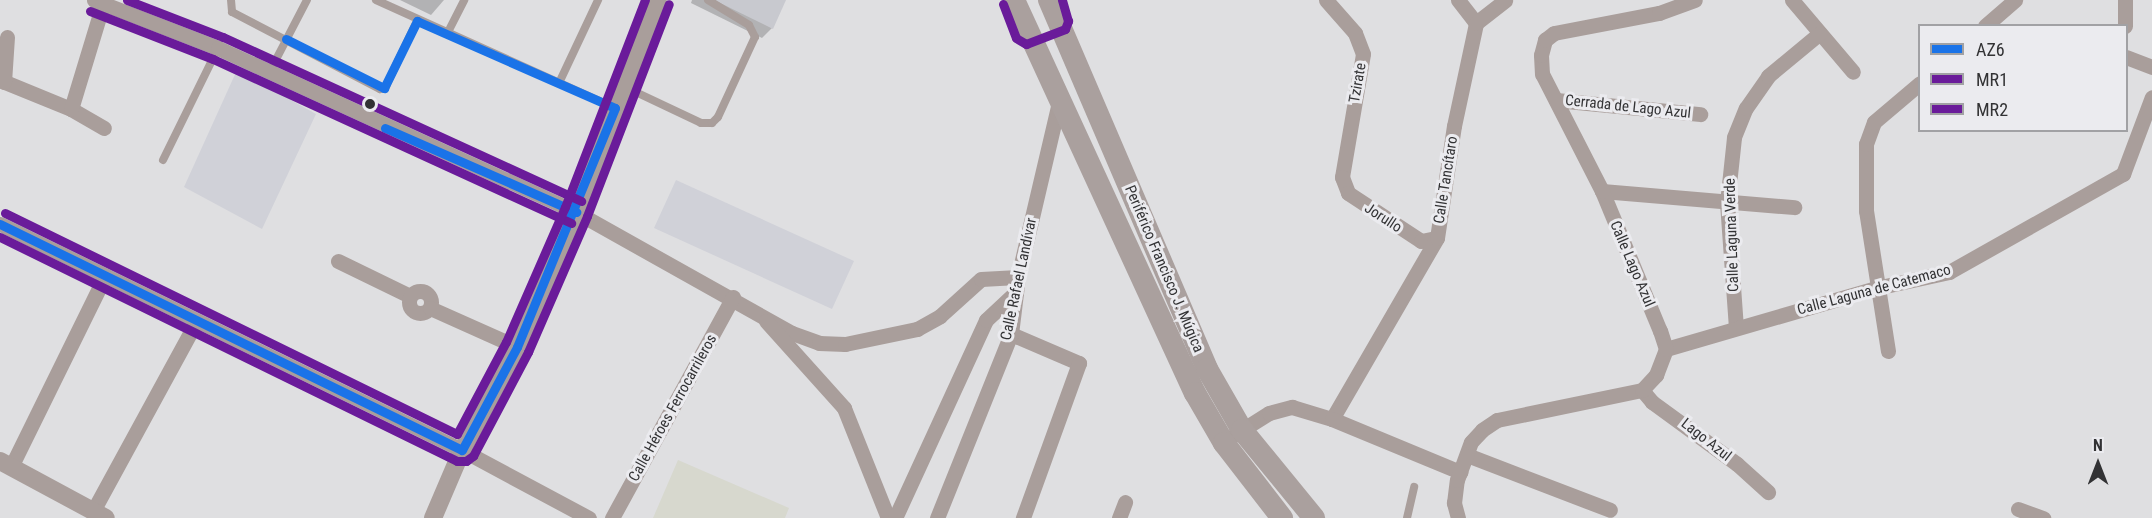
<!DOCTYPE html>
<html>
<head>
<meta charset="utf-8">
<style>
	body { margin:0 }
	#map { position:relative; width:2152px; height:518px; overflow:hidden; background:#dfdfe1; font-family:"Roboto Condensed",sans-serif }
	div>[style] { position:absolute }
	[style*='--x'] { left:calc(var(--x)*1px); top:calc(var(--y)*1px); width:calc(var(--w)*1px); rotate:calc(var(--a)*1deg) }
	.built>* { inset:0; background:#d0d1d8 }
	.green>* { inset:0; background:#d7d8ce }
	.shadow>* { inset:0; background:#0003 }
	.building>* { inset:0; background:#c8c9cf }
	.service>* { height:8px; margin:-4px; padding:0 4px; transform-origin:4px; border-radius:4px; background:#a99e9b }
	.minor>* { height:15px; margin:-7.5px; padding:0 7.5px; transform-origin:7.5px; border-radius:7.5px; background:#a99e9b }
	.minor>.ring { margin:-7.5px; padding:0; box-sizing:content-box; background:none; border:15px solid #a99e9b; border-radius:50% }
	.tertiary>* { height:18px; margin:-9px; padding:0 9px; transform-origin:9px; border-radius:9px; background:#a99e9b }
	.primary>* { height:22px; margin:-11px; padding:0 11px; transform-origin:11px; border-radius:11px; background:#aaa09e }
	.bus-1>* { height:9px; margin:-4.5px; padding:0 4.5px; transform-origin:4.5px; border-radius:4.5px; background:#1a73e8 }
	.bus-2>* { height:9px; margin:-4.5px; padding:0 4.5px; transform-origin:4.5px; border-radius:4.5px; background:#6a1b9a }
	.bus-3>* { height:9px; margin:-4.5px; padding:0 4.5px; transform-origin:4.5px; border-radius:4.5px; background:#6a1b9a }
	.dots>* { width:16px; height:16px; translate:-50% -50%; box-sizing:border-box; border:3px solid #ebebef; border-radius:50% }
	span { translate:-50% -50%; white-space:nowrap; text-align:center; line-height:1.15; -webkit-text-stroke:6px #ebebef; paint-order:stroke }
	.street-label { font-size:15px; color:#323234 }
	.legend { position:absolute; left:1918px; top:24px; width:210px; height:108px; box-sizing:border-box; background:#ebebef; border:2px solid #a1a1a4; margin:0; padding:8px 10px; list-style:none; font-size:18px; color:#323234 }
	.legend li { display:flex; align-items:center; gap:12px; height:30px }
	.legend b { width:30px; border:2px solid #a1a1a4 }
	.north { position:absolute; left:2068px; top:434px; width:60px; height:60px; -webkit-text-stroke:4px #ebebef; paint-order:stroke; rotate:0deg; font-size:16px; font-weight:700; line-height:24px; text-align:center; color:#323234 }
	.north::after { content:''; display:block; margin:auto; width:21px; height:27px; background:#323234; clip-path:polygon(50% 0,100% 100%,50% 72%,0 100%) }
</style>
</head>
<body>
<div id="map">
	<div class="built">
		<i style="clip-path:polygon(237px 70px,316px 114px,262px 229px,184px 187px)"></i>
		<i style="clip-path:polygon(676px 180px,854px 261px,832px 309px,654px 228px)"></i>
	</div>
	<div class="green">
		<i style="clip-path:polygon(678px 460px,789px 508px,785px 518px,653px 518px)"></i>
	</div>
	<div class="shadow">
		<i style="clip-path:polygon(400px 0,444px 0,431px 15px)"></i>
		<i style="clip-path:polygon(692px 0,784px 0,772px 28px,762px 38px,691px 3px)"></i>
	</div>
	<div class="building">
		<i style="clip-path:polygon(714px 0,786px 0,773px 29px)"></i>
	</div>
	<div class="service">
		<i style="--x:231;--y:0;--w:12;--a:85"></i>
		<i style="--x:232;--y:12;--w:167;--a:27.5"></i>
		<i style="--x:380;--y:89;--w:7;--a:-27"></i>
		<i style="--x:386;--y:86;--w:72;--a:-64.5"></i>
		<i style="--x:376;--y:0;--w:262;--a:24.3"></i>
		<i style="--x:447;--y:34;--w:38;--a:-63"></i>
		<i style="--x:269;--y:73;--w:82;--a:-62.5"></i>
		<i style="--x:559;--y:83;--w:92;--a:-64.8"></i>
		<i style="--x:625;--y:87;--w:84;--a:25.3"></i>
		<i style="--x:701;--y:123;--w:11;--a:0"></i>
		<i style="--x:712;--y:123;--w:8;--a:-45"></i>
		<i style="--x:718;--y:117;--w:88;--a:-65.2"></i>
		<i style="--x:755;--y:37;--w:13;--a:-117"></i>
		<i style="--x:749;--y:25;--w:48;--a:-148.6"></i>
		<i style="--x:163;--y:160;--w:125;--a:-63.8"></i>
		<i style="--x:1407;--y:518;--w:32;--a:-77"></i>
	</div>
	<div class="minor">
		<i style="--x:94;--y:0;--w:133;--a:21.2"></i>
		<i style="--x:218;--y:48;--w:394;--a:24.6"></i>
		<i style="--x:576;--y:212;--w:248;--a:29.3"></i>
		<i style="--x:792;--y:333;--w:29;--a:20"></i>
		<i style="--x:819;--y:343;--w:26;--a:2"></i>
		<i style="--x:845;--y:344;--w:74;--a:-11.8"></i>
		<i style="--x:917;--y:329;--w:26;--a:-29"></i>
		<i style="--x:940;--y:316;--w:55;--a:-42.1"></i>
		<i style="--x:981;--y:279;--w:37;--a:-3"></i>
		<i style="--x:1326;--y:0;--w:44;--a:48.7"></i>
		<i style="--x:1355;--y:33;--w:22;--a:69"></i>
		<i style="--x:1363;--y:54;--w:125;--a:99.7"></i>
		<i style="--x:1342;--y:177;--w:17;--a:69"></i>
		<i style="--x:1348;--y:193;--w:87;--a:33.3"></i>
		<i style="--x:1421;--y:241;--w:16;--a:-11"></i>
		<i style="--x:1458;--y:0;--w:29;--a:52"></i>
		<i style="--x:1792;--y:0;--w:94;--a:49.7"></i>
		<i style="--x:1985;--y:26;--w:40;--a:-41"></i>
		<i style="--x:2125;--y:26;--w:26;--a:-90"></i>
		<i style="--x:2126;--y:57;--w:28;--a:21"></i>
		<i style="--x:0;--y:80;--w:77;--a:22.2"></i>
		<i style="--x:71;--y:109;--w:38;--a:30"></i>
		<i style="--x:4;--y:82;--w:45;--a:-86.2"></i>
		<i style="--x:1556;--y:100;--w:145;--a:5.6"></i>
		<i style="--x:71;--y:109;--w:110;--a:-73.1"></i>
		<i style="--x:1602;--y:191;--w:193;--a:4.8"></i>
		<i style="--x:0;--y:224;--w:514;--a:26.07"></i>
		<i style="--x:462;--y:450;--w:144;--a:28.2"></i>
		<i style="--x:338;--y:261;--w:80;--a:25.9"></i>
		<i class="ring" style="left:409px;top:291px;width:7px;height:7px"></i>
		<i style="--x:430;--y:308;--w:95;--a:24.1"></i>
		<i style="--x:766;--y:321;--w:117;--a:48.1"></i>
		<i style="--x:844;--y:408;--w:118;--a:68.2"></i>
		<i style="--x:1736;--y:328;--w:125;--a:-94.1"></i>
		<i style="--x:1727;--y:203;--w:66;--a:-83.9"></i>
		<i style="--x:1734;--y:137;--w:31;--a:-68"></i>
		<i style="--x:1746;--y:108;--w:39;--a:-55"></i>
		<i style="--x:1768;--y:76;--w:67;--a:-39.6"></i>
		<i style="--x:1011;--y:334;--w:74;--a:23.1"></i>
		<i style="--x:1079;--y:363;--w:165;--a:109.9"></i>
		<i style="--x:1666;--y:349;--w:219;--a:-16.2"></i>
		<i style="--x:1876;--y:288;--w:75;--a:-12.4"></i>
		<i style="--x:1949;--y:272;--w:200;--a:-29.4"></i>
		<i style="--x:2123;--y:174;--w:82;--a:-69.4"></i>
		<i style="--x:1888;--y:351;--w:142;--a:-98.9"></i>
		<i style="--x:1866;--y:211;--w:67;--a:-90"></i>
		<i style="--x:1866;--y:144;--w:23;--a:-70"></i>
		<i style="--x:1874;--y:122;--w:60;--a:-40.3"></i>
		<i style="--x:1642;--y:390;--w:16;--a:50"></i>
		<i style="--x:1652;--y:402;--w:105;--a:36.1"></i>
		<i style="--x:1737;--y:464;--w:42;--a:42.1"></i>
		<i style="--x:1332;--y:419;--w:209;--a:-59.9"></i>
		<i style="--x:1437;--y:238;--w:113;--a:-81.4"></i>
		<i style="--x:1454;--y:126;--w:105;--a:-77.9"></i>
		<i style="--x:1476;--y:23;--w:37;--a:-38"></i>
		<i style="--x:1234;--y:435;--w:41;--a:-32.2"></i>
		<i style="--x:1269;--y:413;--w:24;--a:-15"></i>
		<i style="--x:1292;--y:407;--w:42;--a:16.7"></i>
		<i style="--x:1332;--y:419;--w:139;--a:22.5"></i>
		<i style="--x:1467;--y:455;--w:153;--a:21"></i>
		<i style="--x:11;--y:467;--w:213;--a:-63.8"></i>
		<i style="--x:2018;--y:509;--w:27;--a:20"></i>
		<i style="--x:93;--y:511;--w:215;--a:-61.4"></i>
		<i style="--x:612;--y:518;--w:252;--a:-61.3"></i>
		<i style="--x:895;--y:518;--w:218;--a:-65.3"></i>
		<i style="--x:986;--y:320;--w:41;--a:-43"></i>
		<i style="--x:937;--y:518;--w:198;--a:-68.1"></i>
		<i style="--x:1011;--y:334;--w:57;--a:-83"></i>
		<i style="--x:1018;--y:277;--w:180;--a:-76.8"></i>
		<i style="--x:1119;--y:518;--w:17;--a:-69"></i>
		<i style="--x:1458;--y:518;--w:16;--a:-105"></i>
		<i style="--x:1454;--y:503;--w:23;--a:-83"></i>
		<i style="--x:1457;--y:480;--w:40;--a:-69.8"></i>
		<i style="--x:1471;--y:442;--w:16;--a:-47"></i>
		<i style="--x:1482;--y:430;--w:18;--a:-34"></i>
		<i style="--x:1497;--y:420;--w:148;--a:-11.7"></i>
		<i style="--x:1642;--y:390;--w:21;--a:-47"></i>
		<i style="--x:1656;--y:375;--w:28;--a:-69"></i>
		<i style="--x:1666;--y:349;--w:19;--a:-108"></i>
		<i style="--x:1660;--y:331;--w:152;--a:-112.5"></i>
		<i style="--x:1602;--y:191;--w:131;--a:-117.1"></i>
		<i style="--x:1542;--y:74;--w:19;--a:-93"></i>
		<i style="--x:1541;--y:55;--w:16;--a:-75"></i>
		<i style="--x:1545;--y:40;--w:11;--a:-38"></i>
		<i style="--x:1554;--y:33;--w:107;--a:-10.8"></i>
		<i style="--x:1659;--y:13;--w:38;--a:-20"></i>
	</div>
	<div class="tertiary">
		<i style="--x:0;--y:461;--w:120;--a:28.3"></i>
		<i style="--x:433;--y:518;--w:74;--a:-66.9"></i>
		<i style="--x:462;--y:450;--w:117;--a:-61.9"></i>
		<i style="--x:517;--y:347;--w:147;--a:-66.4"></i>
		<i style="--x:576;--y:212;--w:227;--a:-68.9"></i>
	</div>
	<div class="primary">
		<i style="--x:1014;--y:0;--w:433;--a:65.3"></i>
		<i style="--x:1195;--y:393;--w:58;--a:59.9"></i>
		<i style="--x:1224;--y:443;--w:95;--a:52.3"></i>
		<i style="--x:1049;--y:0;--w:401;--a:66.8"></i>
		<i style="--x:1207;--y:369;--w:70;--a:60.2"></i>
		<i style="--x:1242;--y:430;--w:114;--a:50.7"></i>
	</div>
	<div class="bus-1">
		<i style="--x:286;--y:39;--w:110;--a:26.6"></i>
		<i style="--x:384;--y:88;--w:75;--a:-63.8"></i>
		<i style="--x:417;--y:21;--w:216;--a:23.7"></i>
		<i style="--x:615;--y:108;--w:258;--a:112.3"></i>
		<i style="--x:517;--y:347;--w:117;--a:118.1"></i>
		<i style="--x:385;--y:128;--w:209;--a:23.7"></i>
		<i style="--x:0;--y:224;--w:514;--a:26.07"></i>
	</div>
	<div class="bus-2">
		<i style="--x:1003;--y:4;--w:36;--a:69"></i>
		<i style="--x:1016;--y:38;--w:12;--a:31"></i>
		<i style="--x:1026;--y:44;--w:42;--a:-21"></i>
		<i style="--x:1065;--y:29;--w:9;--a:-69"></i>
		<i style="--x:1068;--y:21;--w:22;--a:-106"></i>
		<i style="--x:90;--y:11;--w:132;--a:21.3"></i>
		<i style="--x:213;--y:59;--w:394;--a:24.6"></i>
		<i style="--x:0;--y:237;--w:509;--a:26.11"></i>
		<i style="--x:457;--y:461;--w:9;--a:0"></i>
		<i style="--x:466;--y:461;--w:9;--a:-36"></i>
		<i style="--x:473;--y:456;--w:118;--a:-62.1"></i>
		<i style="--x:528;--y:352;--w:148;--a:-66.5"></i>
		<i style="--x:587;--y:216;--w:227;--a:-68.9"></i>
	</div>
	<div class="bus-3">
		<i style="--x:127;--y:0;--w:103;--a:21.1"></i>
		<i style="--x:223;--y:37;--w:394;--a:24.6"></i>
		<i style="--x:5;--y:213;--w:503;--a:26.06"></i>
		<i style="--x:457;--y:434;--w:104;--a:-62"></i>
		<i style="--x:506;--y:342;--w:147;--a:-66.4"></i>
		<i style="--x:565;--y:207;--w:222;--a:-68.9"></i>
	</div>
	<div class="dots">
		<i style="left:370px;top:104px;background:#323234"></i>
	</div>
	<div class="street-label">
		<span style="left:1358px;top:83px;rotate:-80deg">Tzirate</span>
		<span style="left:1628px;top:107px;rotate:6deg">Cerrada de Lago Azul</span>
		<span style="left:1446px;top:180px;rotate:-81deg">Calle Tancítaro</span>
		<span style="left:1383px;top:218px;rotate:33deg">Jorullo</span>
		<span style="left:1732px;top:235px;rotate:-92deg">Calle Laguna Verde</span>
		<span style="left:1632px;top:264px;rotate:67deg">Calle Lago Azul</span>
		<span style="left:1164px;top:269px;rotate:67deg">Periférico Francisco J. Múgica</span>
		<span style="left:1019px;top:279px;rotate:-78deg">Calle Rafael Landívar</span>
		<span style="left:1874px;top:290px;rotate:-15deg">Calle Laguna de Catemaco</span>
		<span style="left:673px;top:408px;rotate:-61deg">Calle Héroes Ferrocarrileros</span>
		<span style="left:1706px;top:440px;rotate:38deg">Lago Azul</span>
	</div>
	<ul class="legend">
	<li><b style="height:8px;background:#1a73e8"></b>AZ6</li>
	<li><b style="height:8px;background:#6a1b9a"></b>MR1</li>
	<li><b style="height:8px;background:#6a1b9a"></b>MR2</li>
	</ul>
	<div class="north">N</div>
</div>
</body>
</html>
